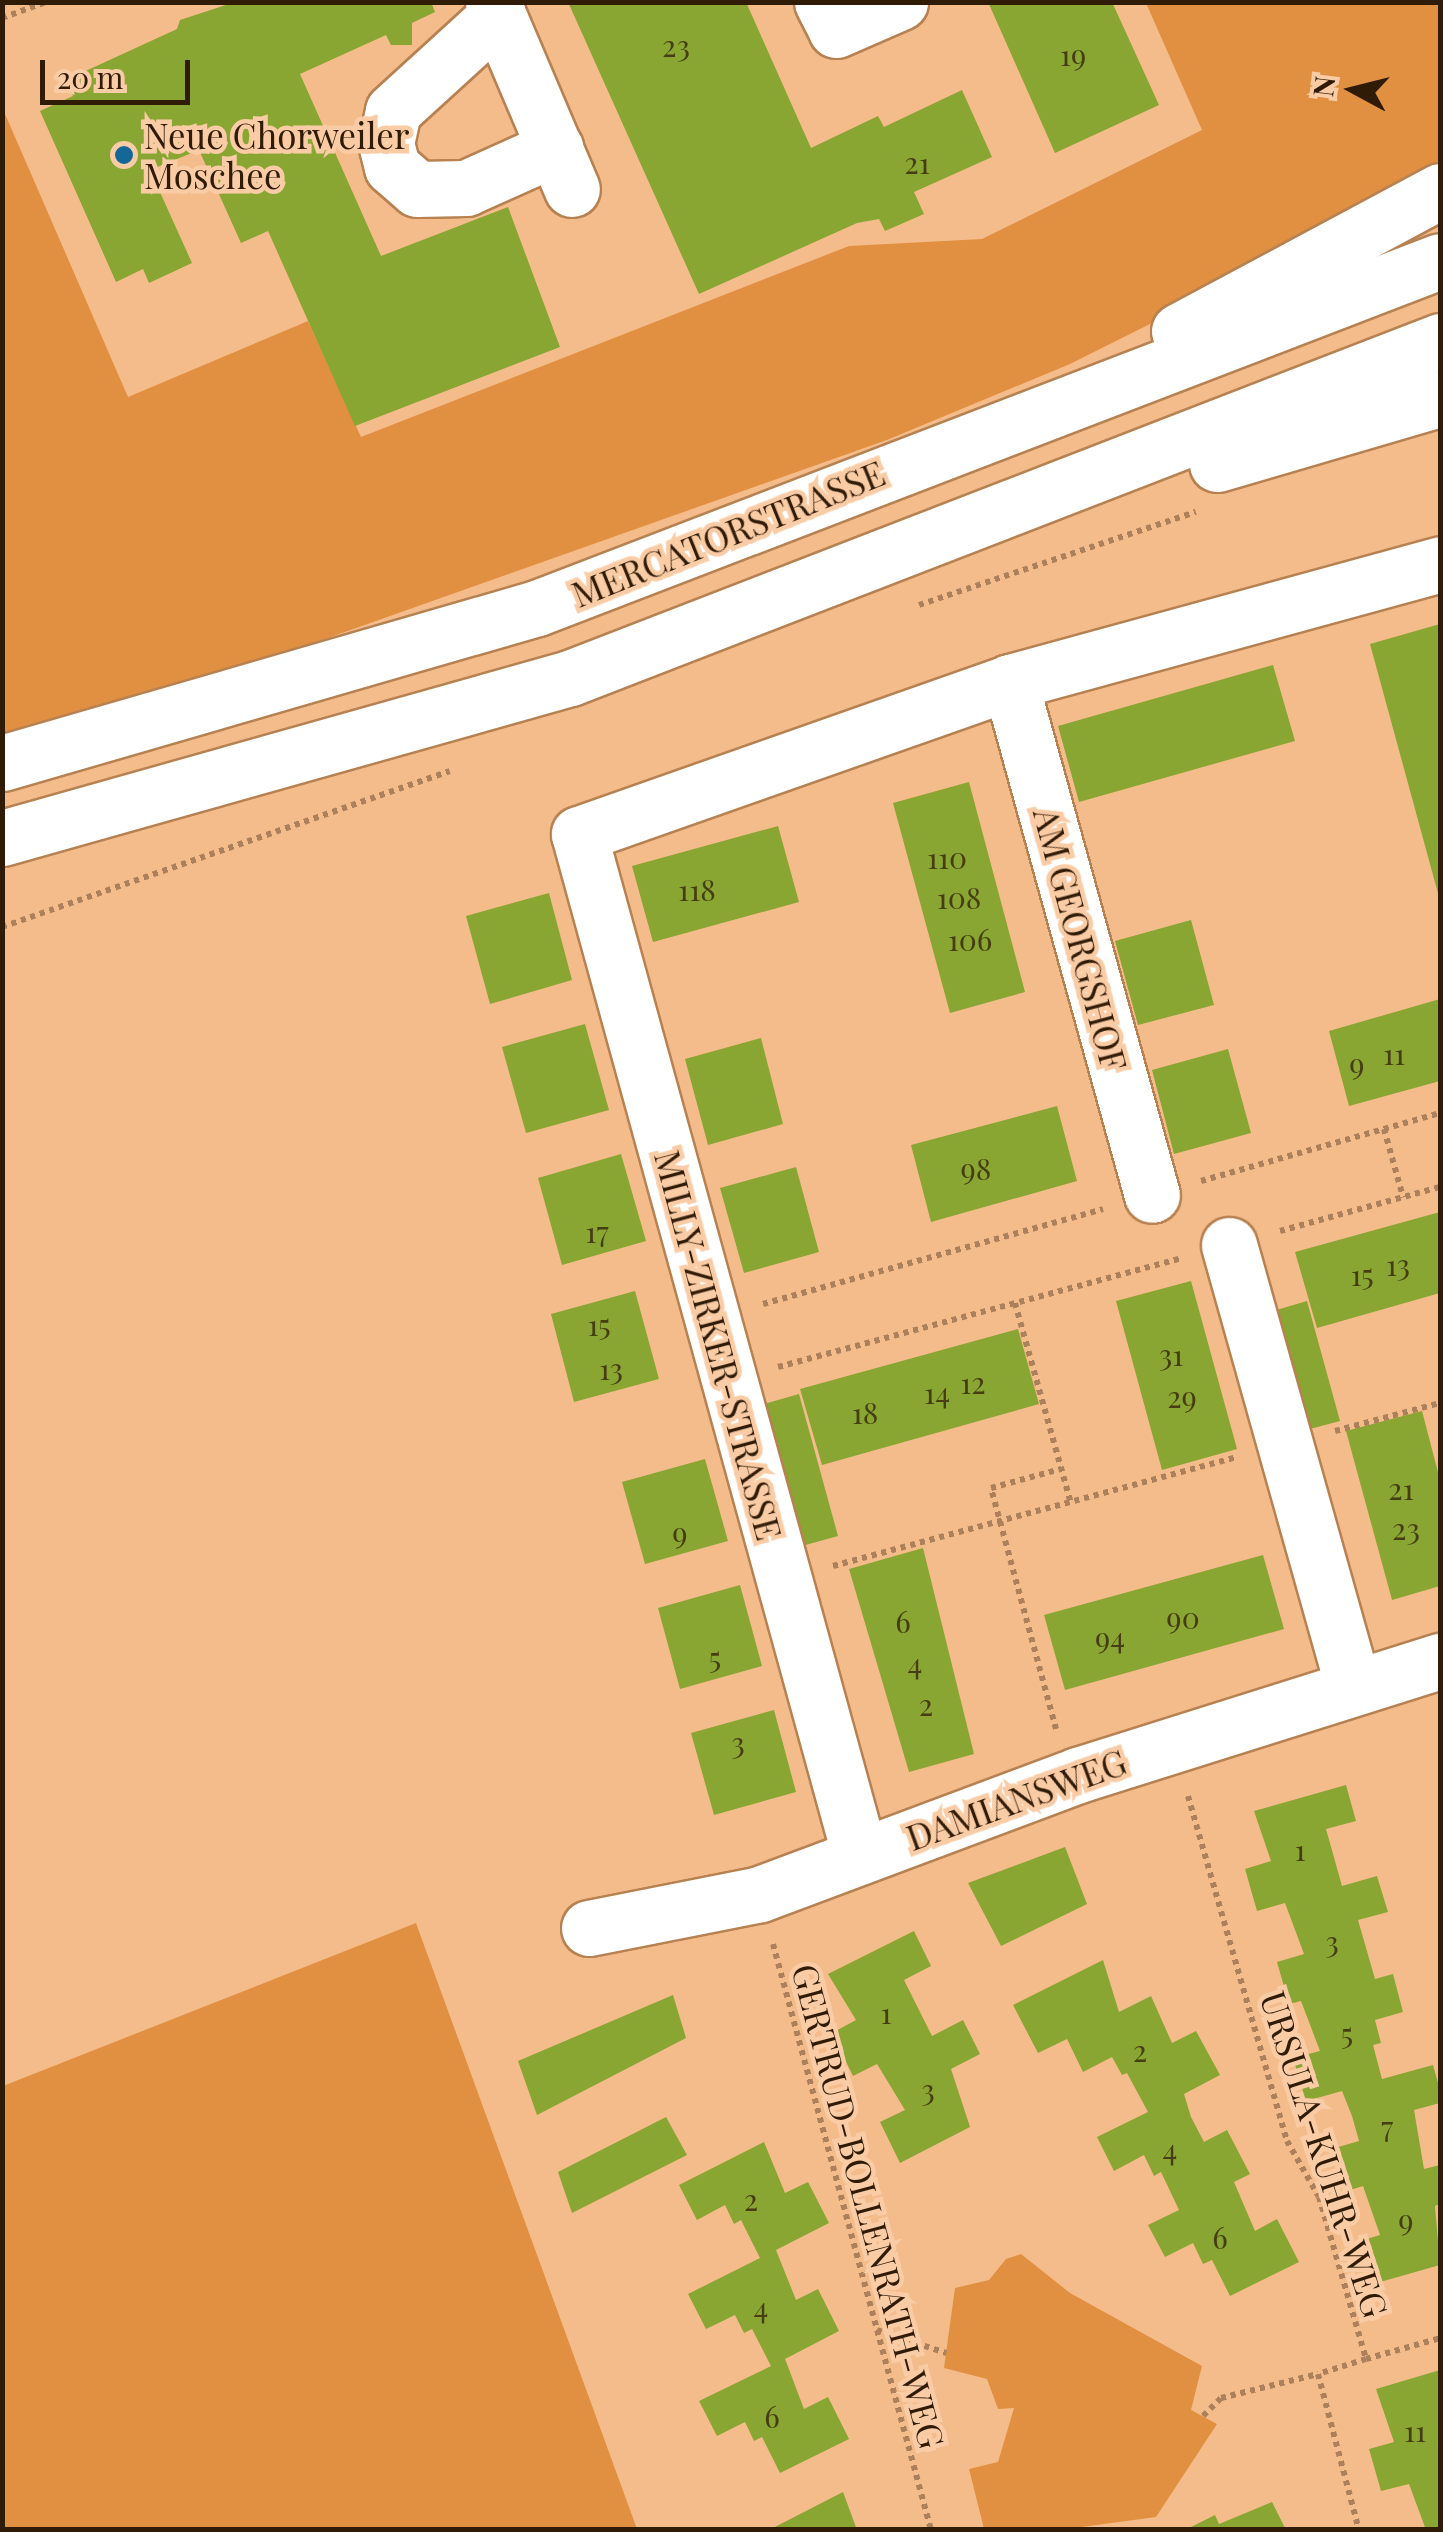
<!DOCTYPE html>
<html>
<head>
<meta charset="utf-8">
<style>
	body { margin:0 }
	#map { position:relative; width:1443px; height:2532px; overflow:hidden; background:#f5bc8b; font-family:"Playfair Display",serif }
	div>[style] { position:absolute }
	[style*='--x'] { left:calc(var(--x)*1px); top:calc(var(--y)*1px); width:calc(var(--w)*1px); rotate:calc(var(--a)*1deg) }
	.green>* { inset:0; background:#e19041 }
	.building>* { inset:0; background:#89a532 }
	.path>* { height:6px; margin-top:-3px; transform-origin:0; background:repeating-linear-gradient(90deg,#ac805a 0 5px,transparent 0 10px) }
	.roads { filter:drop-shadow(2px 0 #b78151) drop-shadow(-2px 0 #b78151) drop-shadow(0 2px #b78151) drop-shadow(0 -2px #b78151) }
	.minor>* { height:55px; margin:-27.5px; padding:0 27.5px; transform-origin:27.5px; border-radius:27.5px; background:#fff }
	.major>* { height:55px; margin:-27.5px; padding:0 27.5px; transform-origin:27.5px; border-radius:27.5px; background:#fff }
	.dots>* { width:28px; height:28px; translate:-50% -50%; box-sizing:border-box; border:5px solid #facca5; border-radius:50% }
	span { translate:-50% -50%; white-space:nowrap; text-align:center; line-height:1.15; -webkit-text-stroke:9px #facca5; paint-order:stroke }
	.number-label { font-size:30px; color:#463e12 }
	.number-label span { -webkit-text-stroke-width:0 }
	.poi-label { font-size:35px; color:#301b07 }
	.left { translate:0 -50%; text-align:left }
	.street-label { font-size:35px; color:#301b07 }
	.frame { position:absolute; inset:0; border:5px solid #301b07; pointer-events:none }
	.north { position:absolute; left:1303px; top:40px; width:100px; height:100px; -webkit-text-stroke:8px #facca5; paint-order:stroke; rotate:277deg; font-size:28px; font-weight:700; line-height:40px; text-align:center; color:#301b07 }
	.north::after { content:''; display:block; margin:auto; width:35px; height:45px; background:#301b07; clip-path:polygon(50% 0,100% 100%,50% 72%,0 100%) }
	.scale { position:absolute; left:40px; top:60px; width:150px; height:45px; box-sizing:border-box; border:5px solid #301b07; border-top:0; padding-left:12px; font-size:30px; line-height:35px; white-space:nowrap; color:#301b07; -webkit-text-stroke:8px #facca5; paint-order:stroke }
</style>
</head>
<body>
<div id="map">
	<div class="green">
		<i style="clip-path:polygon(1146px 3px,1440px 3px,1440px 179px,1070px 364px,887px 440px,246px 667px,3px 736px,2px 107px,128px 397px,308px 321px,361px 437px,849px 246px,982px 239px,1202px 130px)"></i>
		<i style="clip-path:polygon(416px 1923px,637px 2529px,3px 2529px,3px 2086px)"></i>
		<i style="clip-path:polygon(1021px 2254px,1070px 2293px,1202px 2366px,1191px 2410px,1217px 2424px,1156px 2517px,1067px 2529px,984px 2529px,969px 2469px,998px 2462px,1014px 2408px,998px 2409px,987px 2379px,944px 2368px,946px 2353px,955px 2288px,989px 2280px,1006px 2259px)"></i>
	</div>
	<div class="building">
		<i style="clip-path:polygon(235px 2px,431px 2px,435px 12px,412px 23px,412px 45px,391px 45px,386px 35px,300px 74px,381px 256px,508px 207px,560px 347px,355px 426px,268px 231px,241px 243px,199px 150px,150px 170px,192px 263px,149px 283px,143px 269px,116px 282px,40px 111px,73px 96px,66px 80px,177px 29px,180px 20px)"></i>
		<i style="clip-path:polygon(568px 2px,746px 2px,811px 148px,878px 116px,884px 127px,962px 90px,992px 157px,914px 192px,924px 214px,885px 231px,879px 219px,857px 223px,699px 294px)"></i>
		<i style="clip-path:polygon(988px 2px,1112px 2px,1159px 105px,1055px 153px)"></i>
		<i style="clip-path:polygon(1440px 624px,1440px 897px,1439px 897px,1370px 644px)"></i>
		<i style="clip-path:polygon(1273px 665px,1295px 741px,1079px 802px,1058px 726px)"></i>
		<i style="clip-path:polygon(969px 782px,1025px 992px,950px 1013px,893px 803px)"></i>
		<i style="clip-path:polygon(778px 826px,799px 902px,653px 942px,632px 866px)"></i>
		<i style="clip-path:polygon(549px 893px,572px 980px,490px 1004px,466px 916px)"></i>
		<i style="clip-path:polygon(1191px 920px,1214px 1005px,1138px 1025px,1115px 941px)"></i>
		<i style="clip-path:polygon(1440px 999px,1440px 1081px,1349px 1106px,1329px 1031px)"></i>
		<i style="clip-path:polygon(585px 1024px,609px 1110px,526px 1133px,502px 1047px)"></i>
		<i style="clip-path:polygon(761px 1038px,783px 1124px,708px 1145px,685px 1059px)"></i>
		<i style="clip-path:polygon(1228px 1049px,1251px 1133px,1174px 1154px,1152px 1070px)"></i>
		<i style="clip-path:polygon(1057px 1106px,1077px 1181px,931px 1222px,911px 1145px)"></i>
		<i style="clip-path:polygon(621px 1154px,646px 1241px,562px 1265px,538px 1178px)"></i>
		<i style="clip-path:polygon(796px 1167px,819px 1252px,744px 1273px,720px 1188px)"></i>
		<i style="clip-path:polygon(1440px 1212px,1440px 1293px,1317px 1328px,1295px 1252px)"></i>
		<i style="clip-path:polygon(1191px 1281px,1237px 1449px,1162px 1470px,1116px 1301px)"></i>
		<i style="clip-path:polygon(635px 1291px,659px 1379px,574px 1402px,551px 1314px)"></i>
		<i style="clip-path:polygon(1307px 1301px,1340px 1421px,1306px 1430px,1273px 1311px)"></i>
		<i style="clip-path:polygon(1018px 1329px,1039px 1404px,822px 1465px,800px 1389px)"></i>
		<i style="clip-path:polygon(799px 1394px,838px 1536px,802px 1546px,764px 1404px)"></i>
		<i style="clip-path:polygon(1422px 1411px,1440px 1480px,1440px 1586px,1392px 1600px,1346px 1431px)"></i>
		<i style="clip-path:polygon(705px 1459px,728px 1541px,645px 1564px,622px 1482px)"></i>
		<i style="clip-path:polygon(923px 1548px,974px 1754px,909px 1772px,849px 1569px)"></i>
		<i style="clip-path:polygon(1263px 1555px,1284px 1629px,1065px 1690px,1044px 1615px)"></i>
		<i style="clip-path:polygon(740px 1585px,762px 1666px,680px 1689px,658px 1608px)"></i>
		<i style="clip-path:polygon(774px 1710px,796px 1792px,714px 1815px,691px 1733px)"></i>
		<i style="clip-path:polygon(1346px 1785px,1356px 1821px,1326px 1829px,1342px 1886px,1377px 1876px,1388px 1912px,1358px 1920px,1375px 1979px,1393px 1974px,1403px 2012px,1375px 2020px,1381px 2043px,1373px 2045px,1382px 2079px,1433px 2065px,1440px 2090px,1440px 2103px,1414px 2110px,1424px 2169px,1440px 2165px,1440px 2204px,1435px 2206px,1440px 2265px,1366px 2286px,1353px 2243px,1380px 2235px,1363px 2186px,1347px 2191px,1335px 2148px,1359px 2141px,1352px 2116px,1342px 2091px,1306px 2101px,1293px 2058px,1320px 2051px,1301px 2001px,1289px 2004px,1277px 1962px,1304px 1954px,1285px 1903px,1257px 1911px,1245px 1869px,1271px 1861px,1254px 1811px)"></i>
		<i style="clip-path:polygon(1065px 1847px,1087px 1904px,1001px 1946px,968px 1883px)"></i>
		<i style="clip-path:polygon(914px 1931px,931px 1966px,904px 1980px,932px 2036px,963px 2020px,980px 2054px,951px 2069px,970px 2127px,900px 2163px,880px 2122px,905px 2110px,877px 2064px,853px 2076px,832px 2033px,856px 2020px,828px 1974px)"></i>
		<i style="clip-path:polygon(1103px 1960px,1119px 2012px,1151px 1996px,1172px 2043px,1196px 2031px,1220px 2075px,1184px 2094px,1191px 2117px,1204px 2142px,1227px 2130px,1250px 2174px,1234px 2182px,1255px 2231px,1277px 2219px,1299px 2262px,1230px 2296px,1212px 2260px,1203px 2264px,1193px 2243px,1165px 2257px,1148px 2225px,1179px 2210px,1161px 2172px,1154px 2176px,1144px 2155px,1114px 2171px,1097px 2137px,1148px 2112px,1127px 2073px,1122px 2075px,1112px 2057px,1083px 2072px,1067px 2039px,1038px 2053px,1013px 2005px)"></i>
		<i style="clip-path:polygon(673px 1995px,686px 2038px,537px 2115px,518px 2061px)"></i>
		<i style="clip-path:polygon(666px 2117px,687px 2155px,572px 2213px,558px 2172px)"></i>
		<i style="clip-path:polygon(764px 2142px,785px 2193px,808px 2182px,829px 2223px,776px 2250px,796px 2300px,818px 2289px,839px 2331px,785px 2359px,804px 2409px,828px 2397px,849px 2439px,780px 2473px,762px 2437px,754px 2441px,745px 2422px,717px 2436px,699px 2401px,771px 2366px,752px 2329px,744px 2333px,735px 2315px,706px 2329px,688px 2294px,760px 2258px,741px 2220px,734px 2224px,725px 2205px,697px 2220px,679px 2185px)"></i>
		<i style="clip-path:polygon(1440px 2370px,1440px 2530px,1426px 2530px,1409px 2484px,1381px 2491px,1369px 2449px,1394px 2442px,1376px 2389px)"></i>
		<i style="clip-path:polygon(843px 2492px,857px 2530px,769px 2530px)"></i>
		<i style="clip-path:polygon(1272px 2502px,1286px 2530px,1185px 2530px,1215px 2515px,1219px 2524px)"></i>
	</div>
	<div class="path">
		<i style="--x:2;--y:18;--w:47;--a:-20"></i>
		<i style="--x:919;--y:605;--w:292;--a:-18.6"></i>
		<i style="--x:2;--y:927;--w:474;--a:-19.2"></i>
		<i style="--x:1384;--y:1129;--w:71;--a:74.4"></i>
		<i style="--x:1201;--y:1181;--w:248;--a:-15.9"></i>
		<i style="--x:1280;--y:1231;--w:166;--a:-15.4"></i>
		<i style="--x:1015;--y:1303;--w:208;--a:74.4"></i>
		<i style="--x:763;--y:1304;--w:353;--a:-15.6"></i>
		<i style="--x:778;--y:1367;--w:417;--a:-15.1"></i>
		<i style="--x:1335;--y:1431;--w:109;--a:-14.9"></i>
		<i style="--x:833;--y:1566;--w:417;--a:-15.1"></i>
		<i style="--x:1056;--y:1729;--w:250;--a:-105.1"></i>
		<i style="--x:991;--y:1488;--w:73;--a:-15.2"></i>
		<i style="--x:1188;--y:1796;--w:359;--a:74"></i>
		<i style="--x:1287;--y:2141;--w:64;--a:60.3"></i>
		<i style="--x:1319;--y:2197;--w:169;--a:73.8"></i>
		<i style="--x:1366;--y:2359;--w:50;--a:162.6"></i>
		<i style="--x:1318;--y:2374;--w:161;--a:75.3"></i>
		<i style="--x:773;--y:1944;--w:607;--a:74.91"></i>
		<i style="--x:877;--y:2330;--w:73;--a:18.4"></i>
		<i style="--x:1366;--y:2359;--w:77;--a:-15.8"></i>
		<i style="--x:1203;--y:2416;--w:25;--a:-45"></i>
		<i style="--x:1221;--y:2398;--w:100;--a:-13.9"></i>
	</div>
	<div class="roads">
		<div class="minor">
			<i style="--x:493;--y:2;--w:14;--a:69"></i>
			<i style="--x:498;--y:15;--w:142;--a:137.6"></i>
			<i style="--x:393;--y:111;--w:33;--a:102"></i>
			<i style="--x:386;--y:143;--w:25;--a:76"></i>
			<i style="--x:392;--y:167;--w:33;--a:41"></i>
			<i style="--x:417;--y:189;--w:49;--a:-1.2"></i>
			<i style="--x:466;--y:188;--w:98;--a:-24.2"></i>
			<i style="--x:822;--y:2;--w:31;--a:63"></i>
			<i style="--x:836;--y:30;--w:70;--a:-23.6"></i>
			<i style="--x:498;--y:15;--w:189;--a:67"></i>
			<i style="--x:1010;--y:682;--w:532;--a:74.53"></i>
			<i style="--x:1229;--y:1245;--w:456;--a:74.3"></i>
			<i style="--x:860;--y:1856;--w:1060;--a:-105.37"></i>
			<i style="--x:579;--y:834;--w:457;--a:-19.4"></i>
			<i style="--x:1010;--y:682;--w:446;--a:-15.3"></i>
			<i style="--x:589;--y:1928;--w:174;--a:-11.2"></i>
			<i style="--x:760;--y:1894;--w:340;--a:-20.5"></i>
			<i style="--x:1078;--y:1775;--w:380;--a:-17.5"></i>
		</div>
		<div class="major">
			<i style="--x:1179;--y:331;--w:296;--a:-28.2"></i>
			<i style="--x:1217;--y:464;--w:232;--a:-16.3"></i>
			<i style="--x:2;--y:763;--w:557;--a:-16.16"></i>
			<i style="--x:537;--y:608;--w:967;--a:-21.02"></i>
			<i style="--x:2;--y:838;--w:590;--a:-15.73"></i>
			<i style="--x:570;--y:678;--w:933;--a:-21.17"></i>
		</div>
	</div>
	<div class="dots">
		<i style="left:124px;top:155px;background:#156798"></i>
	</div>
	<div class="number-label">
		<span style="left:676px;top:45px">23</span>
		<span style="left:1073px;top:54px">19</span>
		<span style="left:917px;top:162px">21</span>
		<span style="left:947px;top:857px">110</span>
		<span style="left:697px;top:889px">118</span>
		<span style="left:959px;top:897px">108</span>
		<span style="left:970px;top:939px">106</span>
		<span style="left:1394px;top:1053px">11</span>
		<span style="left:1357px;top:1063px">9</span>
		<span style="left:976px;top:1168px">98</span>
		<span style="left:597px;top:1231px">17</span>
		<span style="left:1398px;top:1264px">13</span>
		<span style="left:1362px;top:1274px">15</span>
		<span style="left:599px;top:1324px">15</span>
		<span style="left:1171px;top:1354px">31</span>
		<span style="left:611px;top:1368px">13</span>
		<span style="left:973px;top:1382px">12</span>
		<span style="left:937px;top:1392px">14</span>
		<span style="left:1182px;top:1396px">29</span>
		<span style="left:865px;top:1412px">18</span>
		<span style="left:1401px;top:1488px">21</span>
		<span style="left:1406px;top:1528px">23</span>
		<span style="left:680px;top:1532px">9</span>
		<span style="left:1183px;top:1617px">90</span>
		<span style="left:903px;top:1621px">6</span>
		<span style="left:1110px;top:1637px">94</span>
		<span style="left:715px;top:1657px">5</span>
		<span style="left:915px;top:1663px">4</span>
		<span style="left:926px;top:1704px">2</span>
		<span style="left:738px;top:1742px">3</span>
		<span style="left:1300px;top:1849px">1</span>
		<span style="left:1332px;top:1941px">3</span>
		<span style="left:886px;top:2012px">1</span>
		<span style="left:1347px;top:2033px">5</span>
		<span style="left:1140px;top:2050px">2</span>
		<span style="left:928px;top:2089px">3</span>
		<span style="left:1387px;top:2126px">7</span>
		<span style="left:1170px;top:2149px">4</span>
		<span style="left:751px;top:2199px">2</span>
		<span style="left:1406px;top:2219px">9</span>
		<span style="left:1220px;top:2237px">6</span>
		<span style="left:761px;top:2307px">4</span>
		<span style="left:772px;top:2416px">6</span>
		<span style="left:1415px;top:2430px">11</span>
	</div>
	<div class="poi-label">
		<span class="left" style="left:144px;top:155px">Neue Chorweiler<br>Moschee</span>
	</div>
	<div class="street-label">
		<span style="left:728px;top:533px;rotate:-22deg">MERCATORSTRASSE</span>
		<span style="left:1081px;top:939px;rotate:75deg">AM GEORGSHOF</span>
		<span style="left:719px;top:1345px;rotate:75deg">MILLY-ZIRKER-STRASSE</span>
		<span style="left:1016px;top:1799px;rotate:-20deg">DAMIANSWEG</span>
		<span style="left:1325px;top:2154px;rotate:72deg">URSULA-KUHR-WEG</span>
		<span style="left:869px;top:2206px;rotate:75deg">GERTRUD-BOLLENRATH-WEG</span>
	</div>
	<div class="frame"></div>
	<div class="north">N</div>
	<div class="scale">20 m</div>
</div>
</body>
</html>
